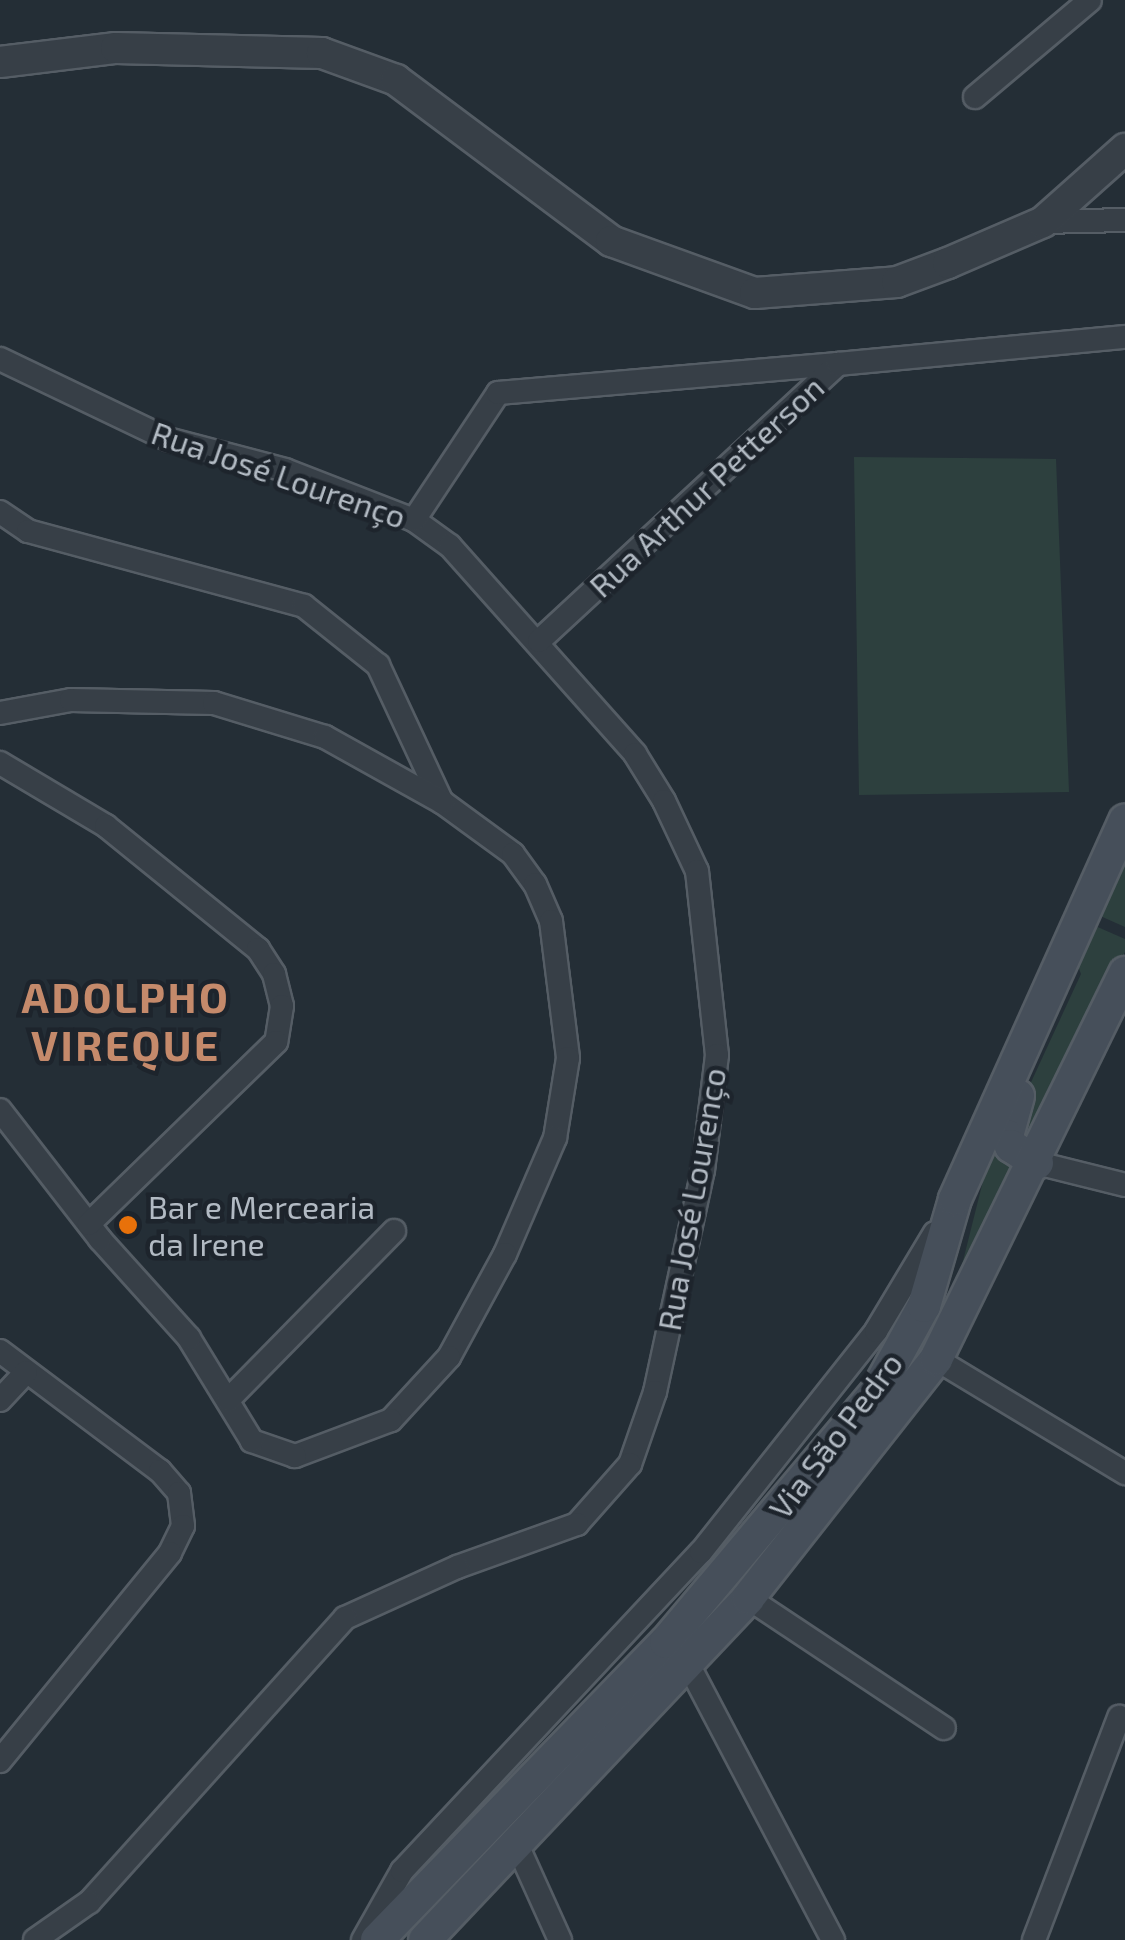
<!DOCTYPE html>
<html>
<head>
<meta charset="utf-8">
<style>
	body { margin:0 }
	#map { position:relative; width:1125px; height:1940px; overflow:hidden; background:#242e36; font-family:"Exo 2",sans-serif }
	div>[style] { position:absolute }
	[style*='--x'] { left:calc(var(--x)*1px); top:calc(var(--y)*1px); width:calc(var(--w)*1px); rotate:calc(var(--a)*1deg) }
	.green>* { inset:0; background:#2d403e }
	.roads { filter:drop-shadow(2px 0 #555d65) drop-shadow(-2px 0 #555d65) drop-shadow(0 2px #555d65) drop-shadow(0 -2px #555d65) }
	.minor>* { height:22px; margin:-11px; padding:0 11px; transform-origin:11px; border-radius:11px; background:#373f47 }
	.tertiary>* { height:30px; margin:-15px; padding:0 15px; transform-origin:15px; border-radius:15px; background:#373f47 }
	.secondary>* { height:32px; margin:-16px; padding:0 16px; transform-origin:16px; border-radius:16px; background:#464f5a }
	.dots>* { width:28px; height:28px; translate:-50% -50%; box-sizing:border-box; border:5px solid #1d242c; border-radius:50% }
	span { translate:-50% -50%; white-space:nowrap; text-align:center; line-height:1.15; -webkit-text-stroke:9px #1d242c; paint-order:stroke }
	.street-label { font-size:32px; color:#b2bac3 }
	.poi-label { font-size:32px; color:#b2bac3 }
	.left { translate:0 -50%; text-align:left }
	.district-label { font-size:42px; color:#c58a6b; font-weight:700; letter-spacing:2.5px }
</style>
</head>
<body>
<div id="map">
	<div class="green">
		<i style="clip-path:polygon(854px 457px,1056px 459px,1069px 792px,859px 795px)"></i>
		<i style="clip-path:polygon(1125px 857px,1125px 927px,1098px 915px)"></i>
		<i style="clip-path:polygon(1093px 925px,1125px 939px,1125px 952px,1041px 1122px,1022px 1134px,1014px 1119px,1081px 974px,1076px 961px)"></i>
		<i style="clip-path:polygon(990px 1153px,1023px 1168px,951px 1309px)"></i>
	</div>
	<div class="roads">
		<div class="minor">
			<i style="--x:975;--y:97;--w:150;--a:-40.1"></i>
			<i style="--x:1043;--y:222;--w:82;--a:-1.4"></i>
			<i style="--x:0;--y:359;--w:185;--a:25.6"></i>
			<i style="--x:167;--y:439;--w:122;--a:14.7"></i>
			<i style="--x:285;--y:470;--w:138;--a:21.2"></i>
			<i style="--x:414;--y:520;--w:44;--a:35.8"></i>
			<i style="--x:450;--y:546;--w:278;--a:48.3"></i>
			<i style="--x:635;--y:754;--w:55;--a:58.3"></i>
			<i style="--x:664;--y:801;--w:77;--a:64.8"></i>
			<i style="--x:697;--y:871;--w:185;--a:83.8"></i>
			<i style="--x:717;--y:1055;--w:116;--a:96.9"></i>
			<i style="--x:703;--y:1170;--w:227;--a:102.2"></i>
			<i style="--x:655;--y:1392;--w:76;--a:109.1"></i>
			<i style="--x:630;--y:1464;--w:80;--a:131.5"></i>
			<i style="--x:577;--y:1524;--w:127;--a:160.3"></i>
			<i style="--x:457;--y:1567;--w:123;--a:155.5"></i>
			<i style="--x:345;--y:1618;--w:382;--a:132"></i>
			<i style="--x:89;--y:1902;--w:66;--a:144.9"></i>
			<i style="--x:0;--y:512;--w:34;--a:34"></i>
			<i style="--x:28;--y:531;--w:286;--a:15.2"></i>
			<i style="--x:304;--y:606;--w:95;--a:38.6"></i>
			<i style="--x:378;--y:665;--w:151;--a:65"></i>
			<i style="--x:442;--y:802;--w:88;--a:36.2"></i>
			<i style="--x:513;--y:854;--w:37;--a:54"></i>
			<i style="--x:535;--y:884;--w:40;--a:66.6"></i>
			<i style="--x:551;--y:921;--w:138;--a:82.9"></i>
			<i style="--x:568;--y:1058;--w:81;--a:99.2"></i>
			<i style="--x:555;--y:1138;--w:126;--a:113.3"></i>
			<i style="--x:505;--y:1254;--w:117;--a:118.5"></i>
			<i style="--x:449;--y:1357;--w:86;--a:132.6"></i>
			<i style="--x:391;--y:1420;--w:103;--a:159.4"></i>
			<i style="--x:295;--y:1456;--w:46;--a:-160.8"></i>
			<i style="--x:252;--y:1441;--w:121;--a:-121.5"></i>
			<i style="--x:189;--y:1338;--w:133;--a:-132"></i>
			<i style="--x:100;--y:1239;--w:163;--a:-127.8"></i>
			<i style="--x:414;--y:520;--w:152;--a:-56.5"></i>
			<i style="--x:498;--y:393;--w:341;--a:-4.9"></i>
			<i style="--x:539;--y:641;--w:408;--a:-42.8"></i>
			<i style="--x:838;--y:364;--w:288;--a:-5.4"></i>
			<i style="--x:0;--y:713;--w:72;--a:-10.4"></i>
			<i style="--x:71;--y:700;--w:143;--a:1.2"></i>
			<i style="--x:214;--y:703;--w:116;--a:17"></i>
			<i style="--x:325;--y:737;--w:134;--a:29.1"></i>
			<i style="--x:0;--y:763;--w:123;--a:30.7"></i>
			<i style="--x:106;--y:826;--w:196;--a:39"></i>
			<i style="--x:258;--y:949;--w:30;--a:57"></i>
			<i style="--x:274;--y:974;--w:33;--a:76"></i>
			<i style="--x:282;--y:1006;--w:36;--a:99"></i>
			<i style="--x:276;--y:1042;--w:261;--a:135.8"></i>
			<i style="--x:1037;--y:1163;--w:91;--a:14"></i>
			<i style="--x:0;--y:1351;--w:200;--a:36.9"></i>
			<i style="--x:160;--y:1471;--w:29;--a:49"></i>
			<i style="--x:179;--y:1493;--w:33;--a:83"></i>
			<i style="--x:183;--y:1526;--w:30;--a:116"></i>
			<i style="--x:170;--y:1553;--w:269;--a:129.3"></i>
			<i style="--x:936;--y:1359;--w:221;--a:31.1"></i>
			<i style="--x:0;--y:1400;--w:38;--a:-47"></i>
			<i style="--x:228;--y:1400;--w:237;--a:-45.5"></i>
			<i style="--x:748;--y:1598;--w:235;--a:33.6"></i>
			<i style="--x:688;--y:1664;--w:312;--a:62.3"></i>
			<i style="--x:518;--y:1847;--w:102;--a:65.7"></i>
			<i style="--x:363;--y:1940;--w:79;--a:-60.5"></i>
			<i style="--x:402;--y:1871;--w:437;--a:-46.9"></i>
			<i style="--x:701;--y:1552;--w:282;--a:-51.6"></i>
			<i style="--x:876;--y:1331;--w:114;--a:-59"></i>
			<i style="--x:1034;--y:1940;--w:239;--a:-69.1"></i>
		</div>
		<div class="tertiary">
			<i style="--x:0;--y:62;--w:117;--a:-6.9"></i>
			<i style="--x:116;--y:48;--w:206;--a:1.4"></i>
			<i style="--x:322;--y:53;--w:79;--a:20"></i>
			<i style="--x:396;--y:80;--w:269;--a:36.8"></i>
			<i style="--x:611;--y:241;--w:153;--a:19.9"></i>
			<i style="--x:755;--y:293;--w:142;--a:-4.4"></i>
			<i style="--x:897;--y:282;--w:54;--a:-20.4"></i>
			<i style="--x:948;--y:263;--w:103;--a:-23.3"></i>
			<i style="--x:1043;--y:222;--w:110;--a:-41.7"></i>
		</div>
		<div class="secondary">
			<i style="--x:1018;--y:1096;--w:41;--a:105.4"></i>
			<i style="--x:1007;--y:1136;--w:11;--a:68"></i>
			<i style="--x:1011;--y:1146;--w:31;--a:33"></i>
			<i style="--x:377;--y:1940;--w:415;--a:-45.9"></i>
			<i style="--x:666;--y:1642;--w:328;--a:-49.9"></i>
			<i style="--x:877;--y:1391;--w:97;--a:-61.1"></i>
			<i style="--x:924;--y:1306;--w:111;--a:-73.8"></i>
			<i style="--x:955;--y:1199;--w:415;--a:-65.8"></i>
			<i style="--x:425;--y:1940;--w:470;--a:-46.6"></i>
			<i style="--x:748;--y:1598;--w:304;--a:-51.8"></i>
			<i style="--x:936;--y:1359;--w:430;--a:-63.9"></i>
		</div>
	</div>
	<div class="dots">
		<i style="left:128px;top:1225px;background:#e8710a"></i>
	</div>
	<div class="street-label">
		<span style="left:279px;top:474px;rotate:19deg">Rua José Lourenço</span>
		<span style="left:706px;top:486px;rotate:-43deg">Rua Arthur Petterson</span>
		<span style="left:691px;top:1199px;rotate:-80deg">Rua José Lourenço</span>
		<span style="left:835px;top:1435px;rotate:-53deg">Via São Pedro</span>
	</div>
	<div class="poi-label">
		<span class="left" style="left:148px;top:1225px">Bar e Mercearia<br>da Irene</span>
	</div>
	<div class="district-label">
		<span style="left:126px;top:1020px">ADOLPHO<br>VIREQUE</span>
	</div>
</div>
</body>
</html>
